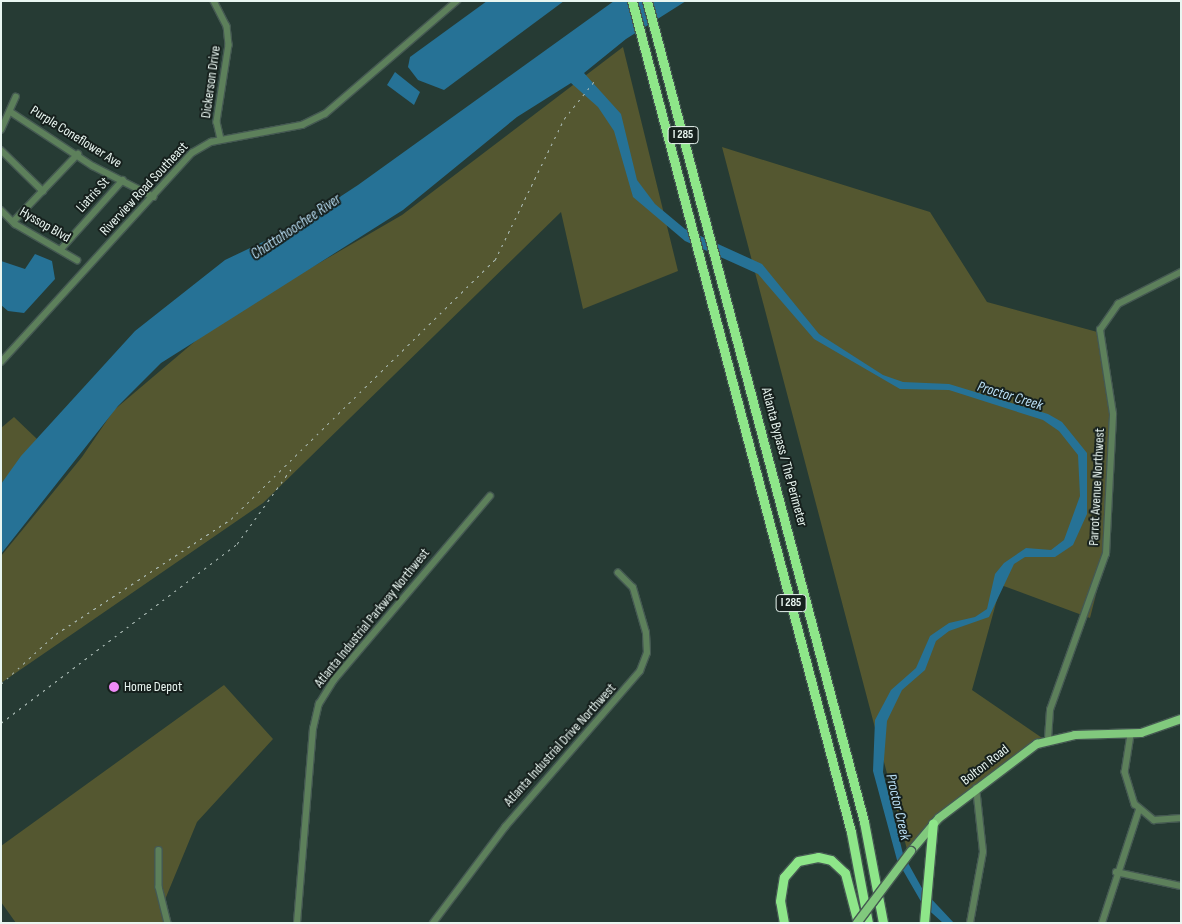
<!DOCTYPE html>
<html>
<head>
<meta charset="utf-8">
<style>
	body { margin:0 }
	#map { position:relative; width:1182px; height:924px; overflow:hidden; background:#263b34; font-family:"Sofia Sans Condensed",sans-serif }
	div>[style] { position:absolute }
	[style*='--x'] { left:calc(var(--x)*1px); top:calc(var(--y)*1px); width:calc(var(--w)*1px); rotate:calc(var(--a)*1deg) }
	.green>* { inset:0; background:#545730 }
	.water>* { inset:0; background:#267296 }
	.roads { filter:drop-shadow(1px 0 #455952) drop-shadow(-1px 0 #455952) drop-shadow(0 1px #455952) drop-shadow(0 -1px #455952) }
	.minor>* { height:5.5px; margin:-2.75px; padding:0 2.75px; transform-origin:2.75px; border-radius:2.75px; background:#5d805b }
	.major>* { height:8px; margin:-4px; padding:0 4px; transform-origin:4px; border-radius:4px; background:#81c97d }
	.highway>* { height:9px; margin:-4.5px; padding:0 4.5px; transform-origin:4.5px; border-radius:4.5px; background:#8ee689 }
	.rail>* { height:1px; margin-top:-0.5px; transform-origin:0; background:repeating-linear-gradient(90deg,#acbcb6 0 2.5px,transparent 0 7.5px) }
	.bridges { filter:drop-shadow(1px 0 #455952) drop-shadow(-1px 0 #455952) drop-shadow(0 1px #455952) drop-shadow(0 -1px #455952) }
	.major-bridge>* { height:8px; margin:-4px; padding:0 4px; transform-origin:4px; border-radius:4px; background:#81c97d }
	.dots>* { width:14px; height:14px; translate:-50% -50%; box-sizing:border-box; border:2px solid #16201d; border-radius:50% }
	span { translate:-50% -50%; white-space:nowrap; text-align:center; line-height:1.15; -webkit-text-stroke:4px #16201d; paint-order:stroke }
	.shield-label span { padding:1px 4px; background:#16201d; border:1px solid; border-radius:4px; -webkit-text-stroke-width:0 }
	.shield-label { font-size:12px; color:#e9f6f1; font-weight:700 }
	.street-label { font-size:14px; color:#e9f6f1 }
	.poi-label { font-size:14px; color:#e9f6f1 }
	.left { translate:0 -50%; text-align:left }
	.water-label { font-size:15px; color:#b8ddf3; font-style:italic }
	.frame { position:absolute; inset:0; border:2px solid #e9f6f1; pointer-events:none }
</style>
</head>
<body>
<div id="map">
	<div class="green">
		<i style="clip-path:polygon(623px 47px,678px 271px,583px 309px,561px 212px,263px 503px,1px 683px,1px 556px,82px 457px,114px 410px,219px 321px,402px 215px)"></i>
		<i style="clip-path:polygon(722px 147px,930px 212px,987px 302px,1101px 333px,1114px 457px,1105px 559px,1090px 618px,1001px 585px,972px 690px,1048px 742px,937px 815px,909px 857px)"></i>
		<i style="clip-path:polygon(14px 417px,37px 439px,1px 484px,1px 428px)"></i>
		<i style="clip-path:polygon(224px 685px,273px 739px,197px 822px,164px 902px,166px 923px,16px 923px,1px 902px,1px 846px)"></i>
	</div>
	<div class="water">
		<i style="clip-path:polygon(487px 1px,564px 1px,444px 90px,418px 80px,408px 67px,410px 57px)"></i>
		<i style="clip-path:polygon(614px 1px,686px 1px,626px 39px,584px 73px,621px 114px,637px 180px,655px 204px,685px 229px,762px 264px,819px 334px,883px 375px,903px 382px,949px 384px,1048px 414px,1062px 422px,1087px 453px,1087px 514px,1073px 545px,1055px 557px,1025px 557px,1014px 564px,989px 617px,949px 631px,936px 641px,925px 670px,902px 690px,887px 721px,883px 772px,903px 854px,923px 890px,954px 923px,943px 923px,923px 905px,897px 860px,873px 771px,875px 720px,891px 690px,916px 668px,930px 636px,949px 623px,975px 617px,987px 609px,995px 574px,1004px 563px,1026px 548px,1051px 550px,1064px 540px,1080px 496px,1078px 455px,1059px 431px,1043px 420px,949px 390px,900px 389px,814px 339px,758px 274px,685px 241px,633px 197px,614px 131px,598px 107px,571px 83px,517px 117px,403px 210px,161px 363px,118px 406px,1px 554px,1px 484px,21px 456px,135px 331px,225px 260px,294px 227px,358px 185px)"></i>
		<i style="clip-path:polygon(395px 72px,420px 92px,414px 105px,387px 85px)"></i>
		<i style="clip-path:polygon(35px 254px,52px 261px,55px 279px,24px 313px,8px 311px,1px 305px,1px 261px,25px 269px)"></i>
	</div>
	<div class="roads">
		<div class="minor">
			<i style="--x:214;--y:1;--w:28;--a:63"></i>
			<i style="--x:227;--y:26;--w:19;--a:84"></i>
			<i style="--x:229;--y:45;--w:78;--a:98.9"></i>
			<i style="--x:217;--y:122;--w:17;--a:77"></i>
			<i style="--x:11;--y:112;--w:98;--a:33.4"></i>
			<i style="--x:93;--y:166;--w:68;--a:26.9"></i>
			<i style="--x:1;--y:130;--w:36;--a:-66"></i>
			<i style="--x:1;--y:150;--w:59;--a:44.3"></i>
			<i style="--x:1;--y:210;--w:20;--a:45"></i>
			<i style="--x:15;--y:224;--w:72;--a:30.1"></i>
			<i style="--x:13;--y:222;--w:94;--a:-46.3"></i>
			<i style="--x:62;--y:248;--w:91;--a:-48.1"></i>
			<i style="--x:1;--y:362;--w:283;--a:-47.6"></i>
			<i style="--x:192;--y:153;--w:22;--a:-30"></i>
			<i style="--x:211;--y:142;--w:93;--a:-10.6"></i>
			<i style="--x:302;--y:125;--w:25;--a:-26"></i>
			<i style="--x:325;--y:114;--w:174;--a:-40.6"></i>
			<i style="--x:1131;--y:735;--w:37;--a:99"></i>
			<i style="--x:1125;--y:772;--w:34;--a:73"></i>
			<i style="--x:1135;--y:804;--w:25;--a:40"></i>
			<i style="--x:1154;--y:820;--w:27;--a:-4"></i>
			<i style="--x:1048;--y:739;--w:29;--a:-86"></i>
			<i style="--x:1050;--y:710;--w:166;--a:-70.3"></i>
			<i style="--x:1106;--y:554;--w:140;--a:-87.1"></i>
			<i style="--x:1113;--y:414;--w:85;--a:-98.8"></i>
			<i style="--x:1100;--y:330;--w:32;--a:-55"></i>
			<i style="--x:1118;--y:304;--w:71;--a:-26.9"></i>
			<i style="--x:159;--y:850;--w:37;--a:90"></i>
			<i style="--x:159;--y:887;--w:37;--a:76"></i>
			<i style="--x:1116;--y:872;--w:66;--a:12.2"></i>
			<i style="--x:297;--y:923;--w:195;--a:-85.3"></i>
			<i style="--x:313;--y:729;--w:26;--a:-77"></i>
			<i style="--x:319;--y:704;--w:28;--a:-58"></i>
			<i style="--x:334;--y:680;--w:241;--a:-49.7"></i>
			<i style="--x:433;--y:923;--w:120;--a:-53.1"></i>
			<i style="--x:505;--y:827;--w:206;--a:-49.1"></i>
			<i style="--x:640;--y:671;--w:19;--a:-69"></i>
			<i style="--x:647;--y:653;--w:20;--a:-93"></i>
			<i style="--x:646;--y:633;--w:47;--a:-106.1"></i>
			<i style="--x:633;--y:588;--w:21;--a:-135"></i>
			<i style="--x:970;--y:923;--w:72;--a:-79.6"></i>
			<i style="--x:983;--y:852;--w:64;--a:-96.2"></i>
			<i style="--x:1102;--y:923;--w:119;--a:-71.9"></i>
		</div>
		<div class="major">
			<i style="--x:911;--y:851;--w:43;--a:-49.7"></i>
			<i style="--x:939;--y:818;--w:123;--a:-37.1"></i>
			<i style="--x:1037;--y:744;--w:39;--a:-13"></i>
			<i style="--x:1075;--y:735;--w:66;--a:-1.7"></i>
			<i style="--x:1141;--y:733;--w:42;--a:-19.3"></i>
		</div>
		<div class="highway">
			<i style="--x:632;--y:1;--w:859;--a:75.24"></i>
			<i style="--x:851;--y:832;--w:93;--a:79.4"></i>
			<i style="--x:647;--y:1;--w:849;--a:75.19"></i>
			<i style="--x:864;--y:822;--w:103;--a:79.3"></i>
			<i style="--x:784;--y:923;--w:22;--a:-100"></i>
			<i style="--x:780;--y:901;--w:24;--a:-81"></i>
			<i style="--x:784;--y:877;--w:21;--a:-49"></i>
			<i style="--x:798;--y:861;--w:20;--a:-11"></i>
			<i style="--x:818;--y:857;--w:13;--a:13"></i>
			<i style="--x:831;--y:860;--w:19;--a:43"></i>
			<i style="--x:845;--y:873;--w:52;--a:75.4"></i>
			<i style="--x:924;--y:923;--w:100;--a:-84.9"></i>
		</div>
	</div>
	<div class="rail">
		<i style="--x:1;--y:684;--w:74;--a:-42.3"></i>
		<i style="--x:56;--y:634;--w:209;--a:-33.3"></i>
		<i style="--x:231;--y:519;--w:370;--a:-44.5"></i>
		<i style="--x:495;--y:260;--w:157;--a:-63.9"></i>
		<i style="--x:564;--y:119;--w:51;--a:-51.3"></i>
		<i style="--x:1;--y:723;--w:296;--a:-37.2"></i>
		<i style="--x:237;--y:544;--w:92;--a:-54.2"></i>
	</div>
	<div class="bridges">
		<div class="major-bridge">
			<i style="--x:857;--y:923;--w:90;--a:-53.1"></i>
		</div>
	</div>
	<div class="dots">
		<i style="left:114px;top:687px;background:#ef8bf7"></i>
	</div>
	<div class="shield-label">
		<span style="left:683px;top:135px">I 285</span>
		<span style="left:791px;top:603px">I 285</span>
	</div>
	<div class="street-label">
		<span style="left:211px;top:82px;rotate:-82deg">Dickerson Drive</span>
		<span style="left:76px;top:137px;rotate:32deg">Purple Coneflower Ave</span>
		<span style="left:144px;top:189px;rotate:-47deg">Riverview Road Southeast</span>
		<span style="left:93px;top:195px;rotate:-48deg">Liatris St</span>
		<span style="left:45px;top:225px;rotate:30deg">Hyssop Blvd</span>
		<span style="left:784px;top:457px;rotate:75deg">Atlanta Bypass / The Perimeter</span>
		<span style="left:1097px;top:487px;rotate:-87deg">Parrot Avenue Northwest</span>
		<span style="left:372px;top:618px;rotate:-51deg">Atlanta Industrial Parkway Northwest</span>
		<span style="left:560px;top:745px;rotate:-48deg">Atlanta Industrial Drive Northwest</span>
		<span style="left:985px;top:765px;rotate:-38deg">Bolton Road</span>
	</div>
	<div class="poi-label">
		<span class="left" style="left:124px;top:687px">Home Depot</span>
	</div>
	<div class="water-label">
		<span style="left:296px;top:227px;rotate:-34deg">Chattahoochee River</span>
		<span style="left:1010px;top:396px;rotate:17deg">Proctor Creek</span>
		<span style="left:898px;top:807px;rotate:77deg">Proctor Creek</span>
	</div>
	<div class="frame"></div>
</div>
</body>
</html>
